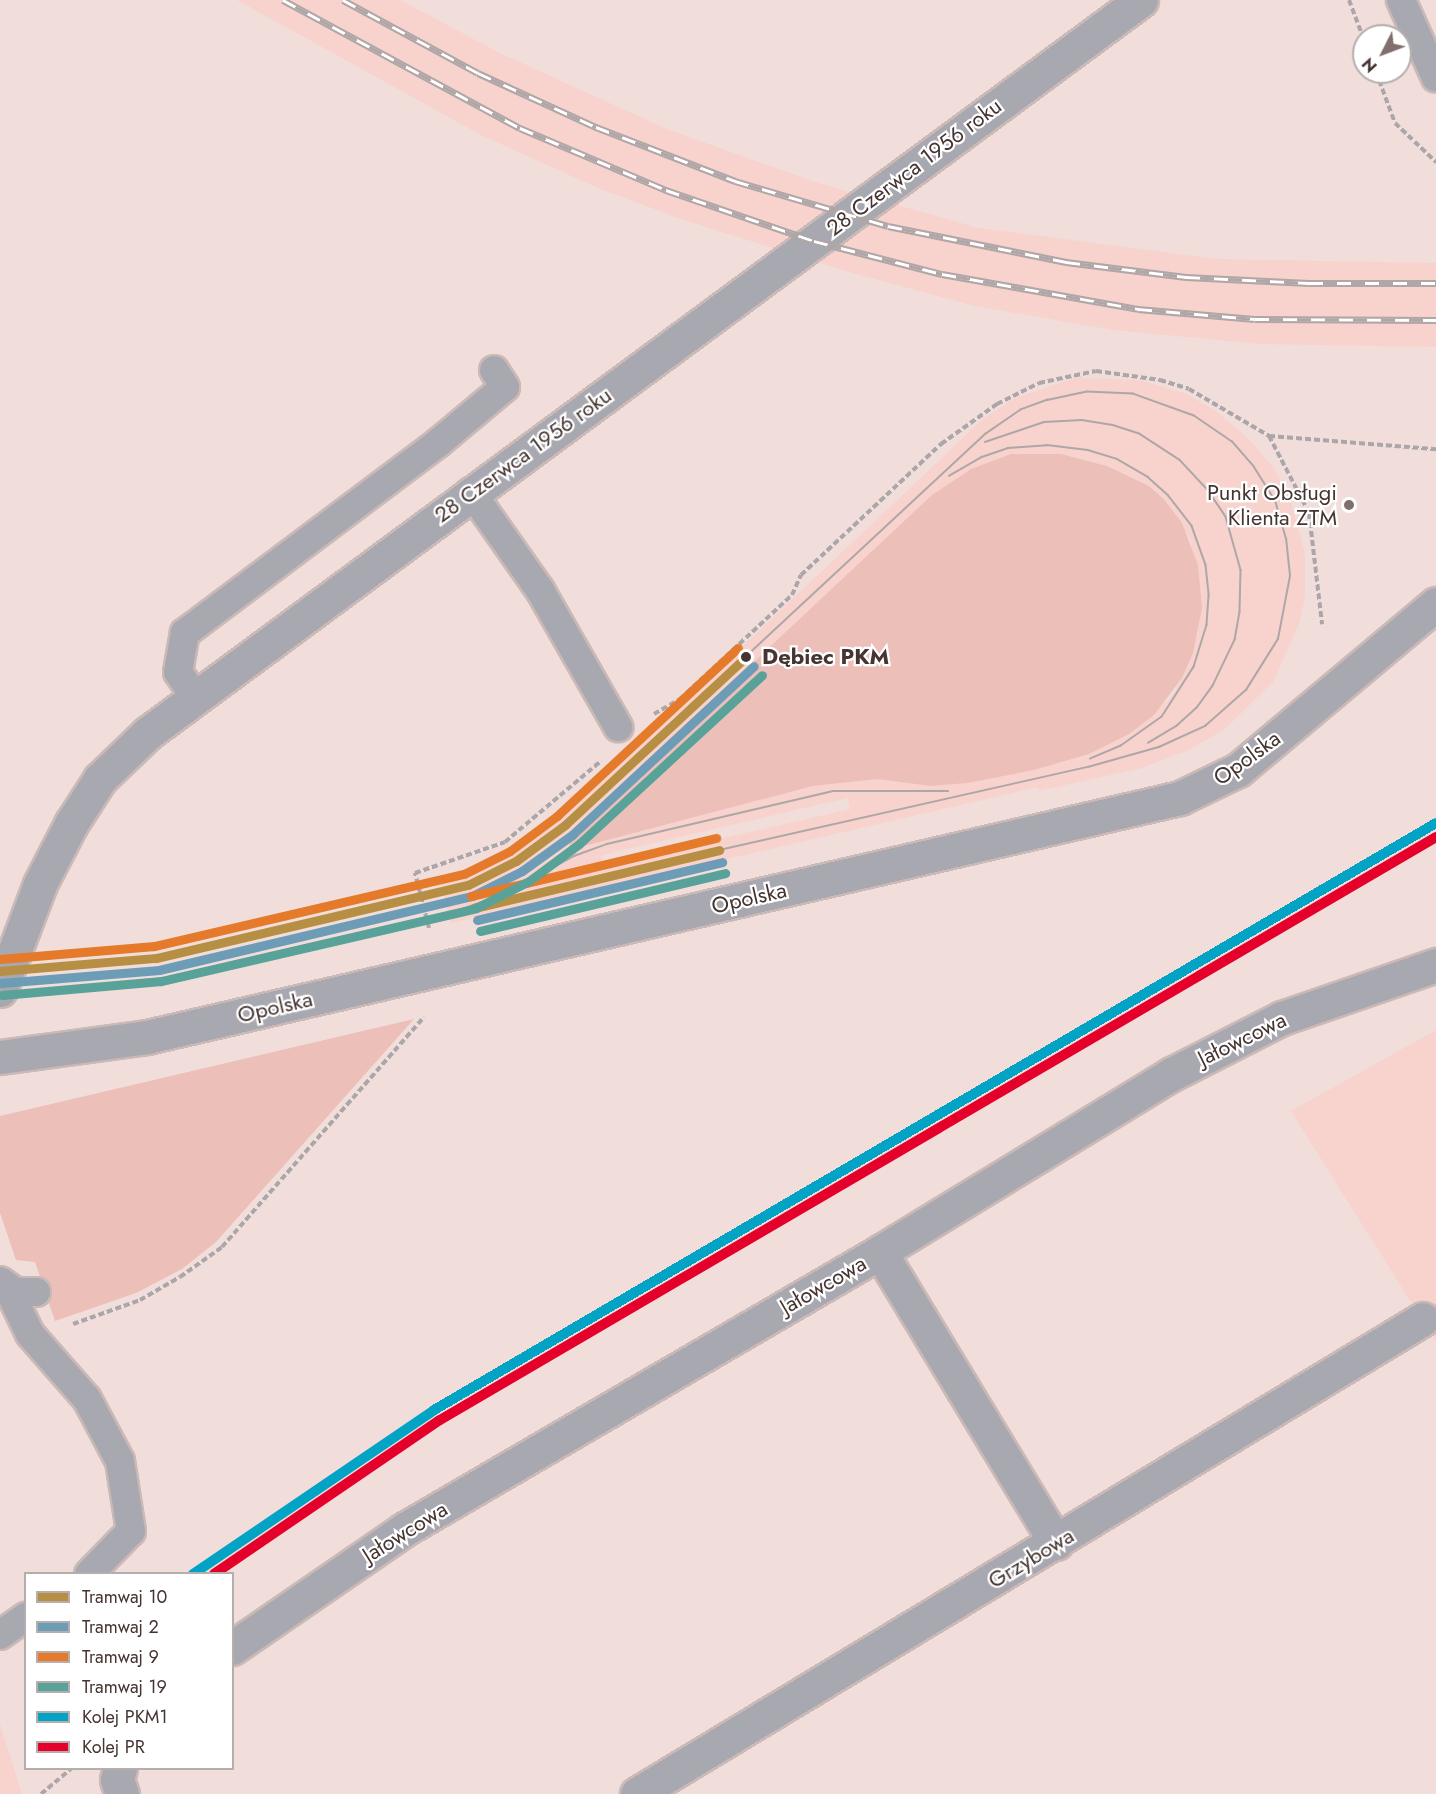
<!DOCTYPE html>
<html>
<head>
<meta charset="utf-8">
<style>
	body { margin:0 }
	#map { position:relative; width:1436px; height:1794px; overflow:hidden; background:#f1ddda; font-family:Jost,sans-serif }
	div>[style] { position:absolute }
	[style*='--x'] { left:calc(var(--x)*1px); top:calc(var(--y)*1px); width:calc(var(--w)*1px); rotate:calc(var(--a)*1deg) }
	.built>* { inset:0; background:#f8d3cd }
	.green>* { inset:0; background:#edbfb9 }
	.path>* { height:4px; margin-top:-2px; transform-origin:0; background:repeating-linear-gradient(90deg,#aaa6aa 0 6px,transparent 0 9px) }
	.roads { filter:drop-shadow(2px 0 #cab9b6) drop-shadow(-2px 0 #cab9b6) drop-shadow(0 2px #cab9b6) drop-shadow(0 -2px #cab9b6) }
	.service>* { height:28px; margin:-14px; padding:0 14px; transform-origin:14px; border-radius:14px; background:#a8a8b1 }
	.minor>* { height:33px; margin:-16.5px; padding:0 16.5px; transform-origin:16.5px; border-radius:16.5px; background:#a8a8b1 }
	.tertiary>* { height:33px; margin:-16.5px; padding:0 16.5px; transform-origin:16.5px; border-radius:16.5px; background:#a8a8b1 }
	.tram>* { height:1.5px; margin:-0.75px; padding:0 0.75px; transform-origin:0.75px; border-radius:0.75px; background:#aea6a7 }
	.rail>* { height:7px; margin-top:-3.5px; transform-origin:0; background:repeating-linear-gradient(90deg,#fff 0 14px,#aea6a7 0 28px); box-sizing:border-box; border-block:2px solid #aea6a7 }
	.rail-1>* { height:10px; margin:-5px; padding:0 5px; transform-origin:5px; border-radius:5px; background:#03a3c6 }
	.rail-2>* { height:10px; margin:-5px; padding:0 5px; transform-origin:5px; border-radius:5px; background:#e4002b }
	.tram-1>* { height:9px; margin:-4.5px; padding:0 4.5px; transform-origin:4.5px; border-radius:4.5px; background:#b78f44 }
	.tram-2>* { height:9px; margin:-4.5px; padding:0 4.5px; transform-origin:4.5px; border-radius:4.5px; background:#6c9cb6 }
	.tram-3>* { height:9px; margin:-4.5px; padding:0 4.5px; transform-origin:4.5px; border-radius:4.5px; background:#e57a2b }
	.tram-4>* { height:9px; margin:-4.5px; padding:0 4.5px; transform-origin:4.5px; border-radius:4.5px; background:#58a299 }
	.dots>* { width:16px; height:16px; translate:-50% -50%; box-sizing:border-box; border:3px solid #fff; border-radius:50% }
	span { translate:-50% -50%; white-space:nowrap; text-align:center; line-height:1.15; -webkit-text-stroke:4.5px #fff; paint-order:stroke }
	.street-label { font-size:22px; color:#453431 }
	.poi-label { font-size:22px; color:#453431 }
	.right { translate:-100% -50%; text-align:right }
	.stop-label { font-size:22px; color:#453431; font-weight:700 }
	.left { translate:0 -50%; text-align:left }
	.legend { position:absolute; left:24px; top:1572px; width:210px; height:198px; box-sizing:border-box; background:#fff; border:2px solid #b5aead; margin:0; padding:8px 10px; list-style:none; font-size:18px; color:#453431 }
	.legend li { display:flex; align-items:center; gap:12px; height:30px }
	.legend b { width:30px; border:2px solid #b5aead }
	.north { position:absolute; left:1352px; top:24px; width:60px; height:60px; box-sizing:border-box; background:#fff; border:2px solid #b5aead; border-radius:50%; rotate:228deg; font-size:16px; font-weight:700; line-height:24px; text-align:center; color:#453431 }
	.north::after { content:''; display:block; margin:auto; width:21px; height:27px; background:#816f6c; clip-path:polygon(50% 0,100% 100%,50% 72%,0 100%) }
</style>
</head>
<body>
<div id="map">
	<div class="built">
		<i style="clip-path:polygon(237px 0,400px 0,502px 54px,669px 130px,818px 183px,979px 228px,1217px 259px,1436px 263px,1436px 347px,1260px 344px,1114px 330px,979px 307px,852px 273px,681px 219px,598px 188px,481px 135px)"></i>
		<i style="clip-path:polygon(evenodd,1075px 378px,1140px 380px,1187px 394px,1217px 412px,1248px 438px,1272px 466px,1289px 496px,1305px 553px,1305px 597px,1299px 624px,1273px 682px,1225px 729px,1189px 750px,1142px 768px,1039px 791px,1038px 787px,451px 923px,441px 883px,485px 864px,565px 814px,983px 419px,1015px 398px,1075px 378px,1061px 454px,1107px 466px,1149px 486px,1165px 499px,1191px 541px,1198px 632px,1182px 678px,1170px 699px,1089px 754px,1034px 770px,968px 783px,930px 786px,878px 779px,813px 786px,573px 848px,1061px 454px,1075px 378px,848px 798px,850px 809px,603px 866px,601px 856px,614px 852px,848px 798px)"></i>
		<i style="clip-path:polygon(1436px 1030px,1436px 1342px,1291px 1111px)"></i>
		<i style="clip-path:polygon(0 1724px,22px 1794px,0 1794px)"></i>
	</div>
	<div class="green">
		<i style="clip-path:polygon(1011px 454px,1061px 454px,1107px 466px,1149px 486px,1164px 499px,1182px 523px,1198px 565px,1202px 608px,1193px 653px,1182px 678px,1154px 715px,1129px 734px,1089px 754px,1034px 770px,968px 783px,930px 786px,878px 779px,813px 786px,573px 849px,565px 839px,932px 495px,971px 469px)"></i>
		<i style="clip-path:polygon(414px 1019px,216px 1242px,182px 1269px,136px 1293px,55px 1321px,35px 1262px,16px 1260px,0 1213px,0 1116px)"></i>
	</div>
	<div class="path">
		<i style="--x:1349;--y:0;--w:43;--a:69.4"></i>
		<i style="--x:1376;--y:72;--w:54;--a:69.6"></i>
		<i style="--x:1395;--y:123;--w:57;--a:43.6"></i>
		<i style="--x:1269;--y:436;--w:168;--a:4.5"></i>
		<i style="--x:654;--y:714;--w:30;--a:-30"></i>
		<i style="--x:680;--y:699;--w:153;--a:-42.9"></i>
		<i style="--x:792;--y:595;--w:22;--a:-66"></i>
		<i style="--x:801;--y:575;--w:192;--a:-43.1"></i>
		<i style="--x:941;--y:444;--w:69;--a:-35.5"></i>
		<i style="--x:997;--y:404;--w:47;--a:-26.6"></i>
		<i style="--x:1039;--y:383;--w:58;--a:-11.9"></i>
		<i style="--x:1096;--y:371;--w:65;--a:8"></i>
		<i style="--x:1160;--y:380;--w:30;--a:17"></i>
		<i style="--x:1189;--y:389;--w:93;--a:30.4"></i>
		<i style="--x:1269;--y:436;--w:87;--a:62.5"></i>
		<i style="--x:1309;--y:513;--w:112;--a:83.3"></i>
		<i style="--x:429;--y:928;--w:57;--a:-104.3"></i>
		<i style="--x:415;--y:873;--w:95;--a:-19"></i>
		<i style="--x:505;--y:842;--w:126;--a:-40.2"></i>
		<i style="--x:73;--y:1324;--w:71;--a:-19.7"></i>
		<i style="--x:140;--y:1300;--w:46;--a:-29.9"></i>
		<i style="--x:180;--y:1277;--w:52;--a:-35.5"></i>
		<i style="--x:222;--y:1247;--w:306;--a:-48.7"></i>
		<i style="--x:41;--y:1794;--w:40;--a:-40"></i>
	</div>
	<div class="roads">
		<div class="service">
			<i style="--x:1401;--y:0;--w:85;--a:65.8"></i>
			<i style="--x:471;--y:492;--w:120;--a:54.9"></i>
			<i style="--x:540;--y:590;--w:158;--a:60.3"></i>
			<i style="--x:195;--y:697;--w:30;--a:-124"></i>
			<i style="--x:178;--y:672;--w:40;--a:-80"></i>
			<i style="--x:185;--y:633;--w:316;--a:-36.9"></i>
			<i style="--x:438;--y:443;--w:87;--a:-39.9"></i>
			<i style="--x:505;--y:387;--w:20;--a:-123"></i>
			<i style="--x:0;--y:1281;--w:19;--a:35"></i>
			<i style="--x:16;--y:1292;--w:20;--a:0"></i>
			<i style="--x:8;--y:1288;--w:51;--a:64.4"></i>
			<i style="--x:30;--y:1334;--w:86;--a:48.8"></i>
			<i style="--x:87;--y:1399;--w:70;--a:62"></i>
			<i style="--x:120;--y:1461;--w:71;--a:81.1"></i>
			<i style="--x:131;--y:1531;--w:60;--a:134.3"></i>
			<i style="--x:0;--y:1635;--w:32;--a:-35"></i>
		</div>
		<div class="minor">
			<i style="--x:880;--y:1252;--w:340;--a:58.8"></i>
			<i style="--x:232;--y:1648;--w:210;--a:-34.5"></i>
			<i style="--x:405;--y:1529;--w:550;--a:-30.25"></i>
			<i style="--x:880;--y:1252;--w:342;--a:-31.4"></i>
			<i style="--x:1172;--y:1074;--w:123;--a:-27"></i>
			<i style="--x:1282;--y:1018;--w:163;--a:-19"></i>
			<i style="--x:120;--y:1768;--w:12;--a:104"></i>
			<i style="--x:117;--y:1780;--w:15;--a:70"></i>
			<i style="--x:637;--y:1794;--w:918;--a:-31.15"></i>
		</div>
		<div class="tertiary">
			<i style="--x:0;--y:990;--w:113;--a:-69.3"></i>
			<i style="--x:40;--y:884;--w:68;--a:-62.7"></i>
			<i style="--x:71;--y:824;--w:54;--a:-57.2"></i>
			<i style="--x:100;--y:779;--w:66;--a:-43.8"></i>
			<i style="--x:148;--y:733;--w:1234;--a:-36.43"></i>
			<i style="--x:0;--y:1057;--w:148;--a:-7.7"></i>
			<i style="--x:147;--y:1037;--w:1060;--a:-13.03"></i>
			<i style="--x:1180;--y:798;--w:64;--a:-25.8"></i>
			<i style="--x:1238;--y:770;--w:258;--a:-40"></i>
		</div>
	</div>
	<div class="tram">
		<i style="--x:985;--y:442;--w:62;--a:-18.7"></i>
		<i style="--x:1044;--y:422;--w:38;--a:-3"></i>
		<i style="--x:1082;--y:420;--w:31;--a:9"></i>
		<i style="--x:1113;--y:425;--w:28;--a:18"></i>
		<i style="--x:1140;--y:434;--w:48;--a:33"></i>
		<i style="--x:1180;--y:460;--w:41;--a:47"></i>
		<i style="--x:1208;--y:490;--w:32;--a:56"></i>
		<i style="--x:1226;--y:517;--w:55;--a:74.2"></i>
		<i style="--x:1241;--y:570;--w:42;--a:91.4"></i>
		<i style="--x:1240;--y:612;--w:28;--a:100"></i>
		<i style="--x:1235;--y:640;--w:51;--a:115.6"></i>
		<i style="--x:1213;--y:686;--w:27;--a:126"></i>
		<i style="--x:1197;--y:708;--w:27;--a:138"></i>
		<i style="--x:1177;--y:726;--w:33;--a:149"></i>
		<i style="--x:949;--y:476;--w:38;--a:-30"></i>
		<i style="--x:982;--y:457;--w:28;--a:-19"></i>
		<i style="--x:1008;--y:448;--w:39;--a:-4"></i>
		<i style="--x:1047;--y:445;--w:41;--a:7"></i>
		<i style="--x:1088;--y:450;--w:30;--a:17"></i>
		<i style="--x:1117;--y:459;--w:36;--a:30"></i>
		<i style="--x:1148;--y:477;--w:27;--a:42"></i>
		<i style="--x:1168;--y:495;--w:39;--a:52"></i>
		<i style="--x:1192;--y:526;--w:41;--a:70.3"></i>
		<i style="--x:1206;--y:565;--w:31;--a:84"></i>
		<i style="--x:1209;--y:596;--w:29;--a:94"></i>
		<i style="--x:1207;--y:625;--w:44;--a:107.2"></i>
		<i style="--x:1194;--y:667;--w:59;--a:122.6"></i>
		<i style="--x:1162;--y:717;--w:50;--a:144.7"></i>
		<i style="--x:1121;--y:746;--w:33;--a:157"></i>
		<i style="--x:719;--y:850;--w:378;--a:-12.7"></i>
		<i style="--x:1088;--y:767;--w:74;--a:-15.7"></i>
		<i style="--x:1159;--y:747;--w:51;--a:-24.5"></i>
		<i style="--x:1205;--y:726;--w:55;--a:-41.3"></i>
		<i style="--x:1246;--y:690;--w:60;--a:-57.9"></i>
		<i style="--x:1278;--y:639;--w:64;--a:-79.2"></i>
		<i style="--x:1290;--y:576;--w:37;--a:-96"></i>
		<i style="--x:1286;--y:539;--w:40;--a:-106"></i>
		<i style="--x:1275;--y:501;--w:40;--a:-122"></i>
		<i style="--x:1254;--y:467;--w:33;--a:-131"></i>
		<i style="--x:1232;--y:442;--w:46;--a:-145.6"></i>
		<i style="--x:1194;--y:416;--w:65;--a:-160.2"></i>
		<i style="--x:1133;--y:394;--w:46;--a:-177.5"></i>
		<i style="--x:1087;--y:392;--w:40;--a:168"></i>
		<i style="--x:1048;--y:400;--w:29;--a:160"></i>
		<i style="--x:1021;--y:410;--w:42;--a:145.6"></i>
		<i style="--x:986;--y:434;--w:328;--a:137.1"></i>
		<i style="--x:451;--y:913;--w:56;--a:-19.7"></i>
		<i style="--x:504;--y:894;--w:80;--a:-28.5"></i>
		<i style="--x:574;--y:856;--w:35;--a:-20"></i>
		<i style="--x:607;--y:844;--w:232;--a:-13.2"></i>
		<i style="--x:833;--y:791;--w:115;--a:0"></i>
	</div>
	<div class="rail">
		<i style="--x:283;--y:0;--w:269;--a:28.4"></i>
		<i style="--x:520;--y:128;--w:159;--a:23"></i>
		<i style="--x:666;--y:190;--w:157;--a:19"></i>
		<i style="--x:814;--y:241;--w:132;--a:14.5"></i>
		<i style="--x:942;--y:274;--w:199;--a:10.1"></i>
		<i style="--x:1138;--y:309;--w:117;--a:4.9"></i>
		<i style="--x:1255;--y:319;--w:181;--a:0.3"></i>
		<i style="--x:343;--y:0;--w:153;--a:28.4"></i>
		<i style="--x:478;--y:73;--w:130;--a:24.6"></i>
		<i style="--x:596;--y:127;--w:149;--a:21.2"></i>
		<i style="--x:735;--y:181;--w:159;--a:16.4"></i>
		<i style="--x:888;--y:226;--w:182;--a:11.4"></i>
		<i style="--x:1066;--y:262;--w:121;--a:7.1"></i>
		<i style="--x:1186;--y:277;--w:123;--a:2.8"></i>
		<i style="--x:1309;--y:283;--w:127;--a:0"></i>
	</div>
	<div class="rail-1">
		<i style="--x:193;--y:1574;--w:292;--a:-34.2"></i>
		<i style="--x:434;--y:1410;--w:1161;--a:-30.36"></i>
	</div>
	<div class="rail-2">
		<i style="--x:214;--y:1574;--w:273;--a:-34.3"></i>
		<i style="--x:440;--y:1420;--w:1154;--a:-30.34"></i>
	</div>
	<div class="tram-1">
		<i style="--x:474;--y:908;--w:252;--a:-13.3"></i>
		<i style="--x:0;--y:971;--w:157;--a:-4.8"></i>
		<i style="--x:156;--y:958;--w:320;--a:-13.2"></i>
		<i style="--x:468;--y:885;--w:54;--a:-26.6"></i>
		<i style="--x:516;--y:861;--w:61;--a:-36.3"></i>
		<i style="--x:565;--y:825;--w:247;--a:-42.9"></i>
	</div>
	<div class="tram-2">
		<i style="--x:477;--y:920;--w:252;--a:-13.3"></i>
		<i style="--x:1;--y:983;--w:159;--a:-4.7"></i>
		<i style="--x:159;--y:970;--w:322;--a:-13.3"></i>
		<i style="--x:472;--y:896;--w:56;--a:-26.6"></i>
		<i style="--x:522;--y:871;--w:62;--a:-35.8"></i>
		<i style="--x:572;--y:835;--w:248;--a:-42.9"></i>
	</div>
	<div class="tram-3">
		<i style="--x:471;--y:896;--w:252;--a:-13.3"></i>
		<i style="--x:0;--y:959;--w:155;--a:-4.8"></i>
		<i style="--x:154;--y:946;--w:318;--a:-13.1"></i>
		<i style="--x:464;--y:874;--w:51;--a:-26.6"></i>
		<i style="--x:510;--y:851;--w:59;--a:-36.7"></i>
		<i style="--x:557;--y:816;--w:247;--a:-42.9"></i>
	</div>
	<div class="tram-4">
		<i style="--x:480;--y:931;--w:252;--a:-13.3"></i>
		<i style="--x:2;--y:995;--w:160;--a:-5"></i>
		<i style="--x:161;--y:981;--w:323;--a:-13"></i>
		<i style="--x:476;--y:908;--w:59;--a:-27"></i>
		<i style="--x:529;--y:881;--w:62;--a:-36.5"></i>
		<i style="--x:579;--y:844;--w:249;--a:-42.7"></i>
	</div>
	<div class="dots">
		<i style="left:1349px;top:505px;background:#816f6c"></i>
		<i style="left:746px;top:657px;background:#453431"></i>
	</div>
	<div class="street-label">
		<span style="left:914px;top:167px;rotate:-37deg">28 Czerwca 1956 roku</span>
		<span style="left:523px;top:455px;rotate:-36deg">28 Czerwca 1956 roku</span>
		<span style="left:1247px;top:758px;rotate:-36deg">Opolska</span>
		<span style="left:749px;top:898px;rotate:-13deg">Opolska</span>
		<span style="left:275px;top:1007px;rotate:-13deg">Opolska</span>
		<span style="left:1242px;top:1039px;rotate:-26deg">Jałowcowa</span>
		<span style="left:823px;top:1285px;rotate:-30deg">Jałowcowa</span>
		<span style="left:405px;top:1532px;rotate:-32deg">Jałowcowa</span>
		<span style="left:1031px;top:1558px;rotate:-31deg">Grzybowa</span>
	</div>
	<div class="poi-label">
		<span class="right" style="left:1337px;top:505px">Punkt Obsługi<br>Klienta ZTM</span>
	</div>
	<div class="stop-label">
		<span class="left" style="left:762px;top:657px">Dębiec PKM</span>
	</div>
	<ul class="legend">
	<li><b style="height:8px;background:#b78f44"></b>Tramwaj 10</li>
	<li><b style="height:8px;background:#6c9cb6"></b>Tramwaj 2</li>
	<li><b style="height:8px;background:#e57a2b"></b>Tramwaj 9</li>
	<li><b style="height:8px;background:#58a299"></b>Tramwaj 19</li>
	<li><b style="height:8px;background:#03a3c6"></b>Kolej PKM1</li>
	<li><b style="height:8px;background:#e4002b"></b>Kolej PR</li>
	</ul>
	<div class="north">N</div>
</div>
</body>
</html>
